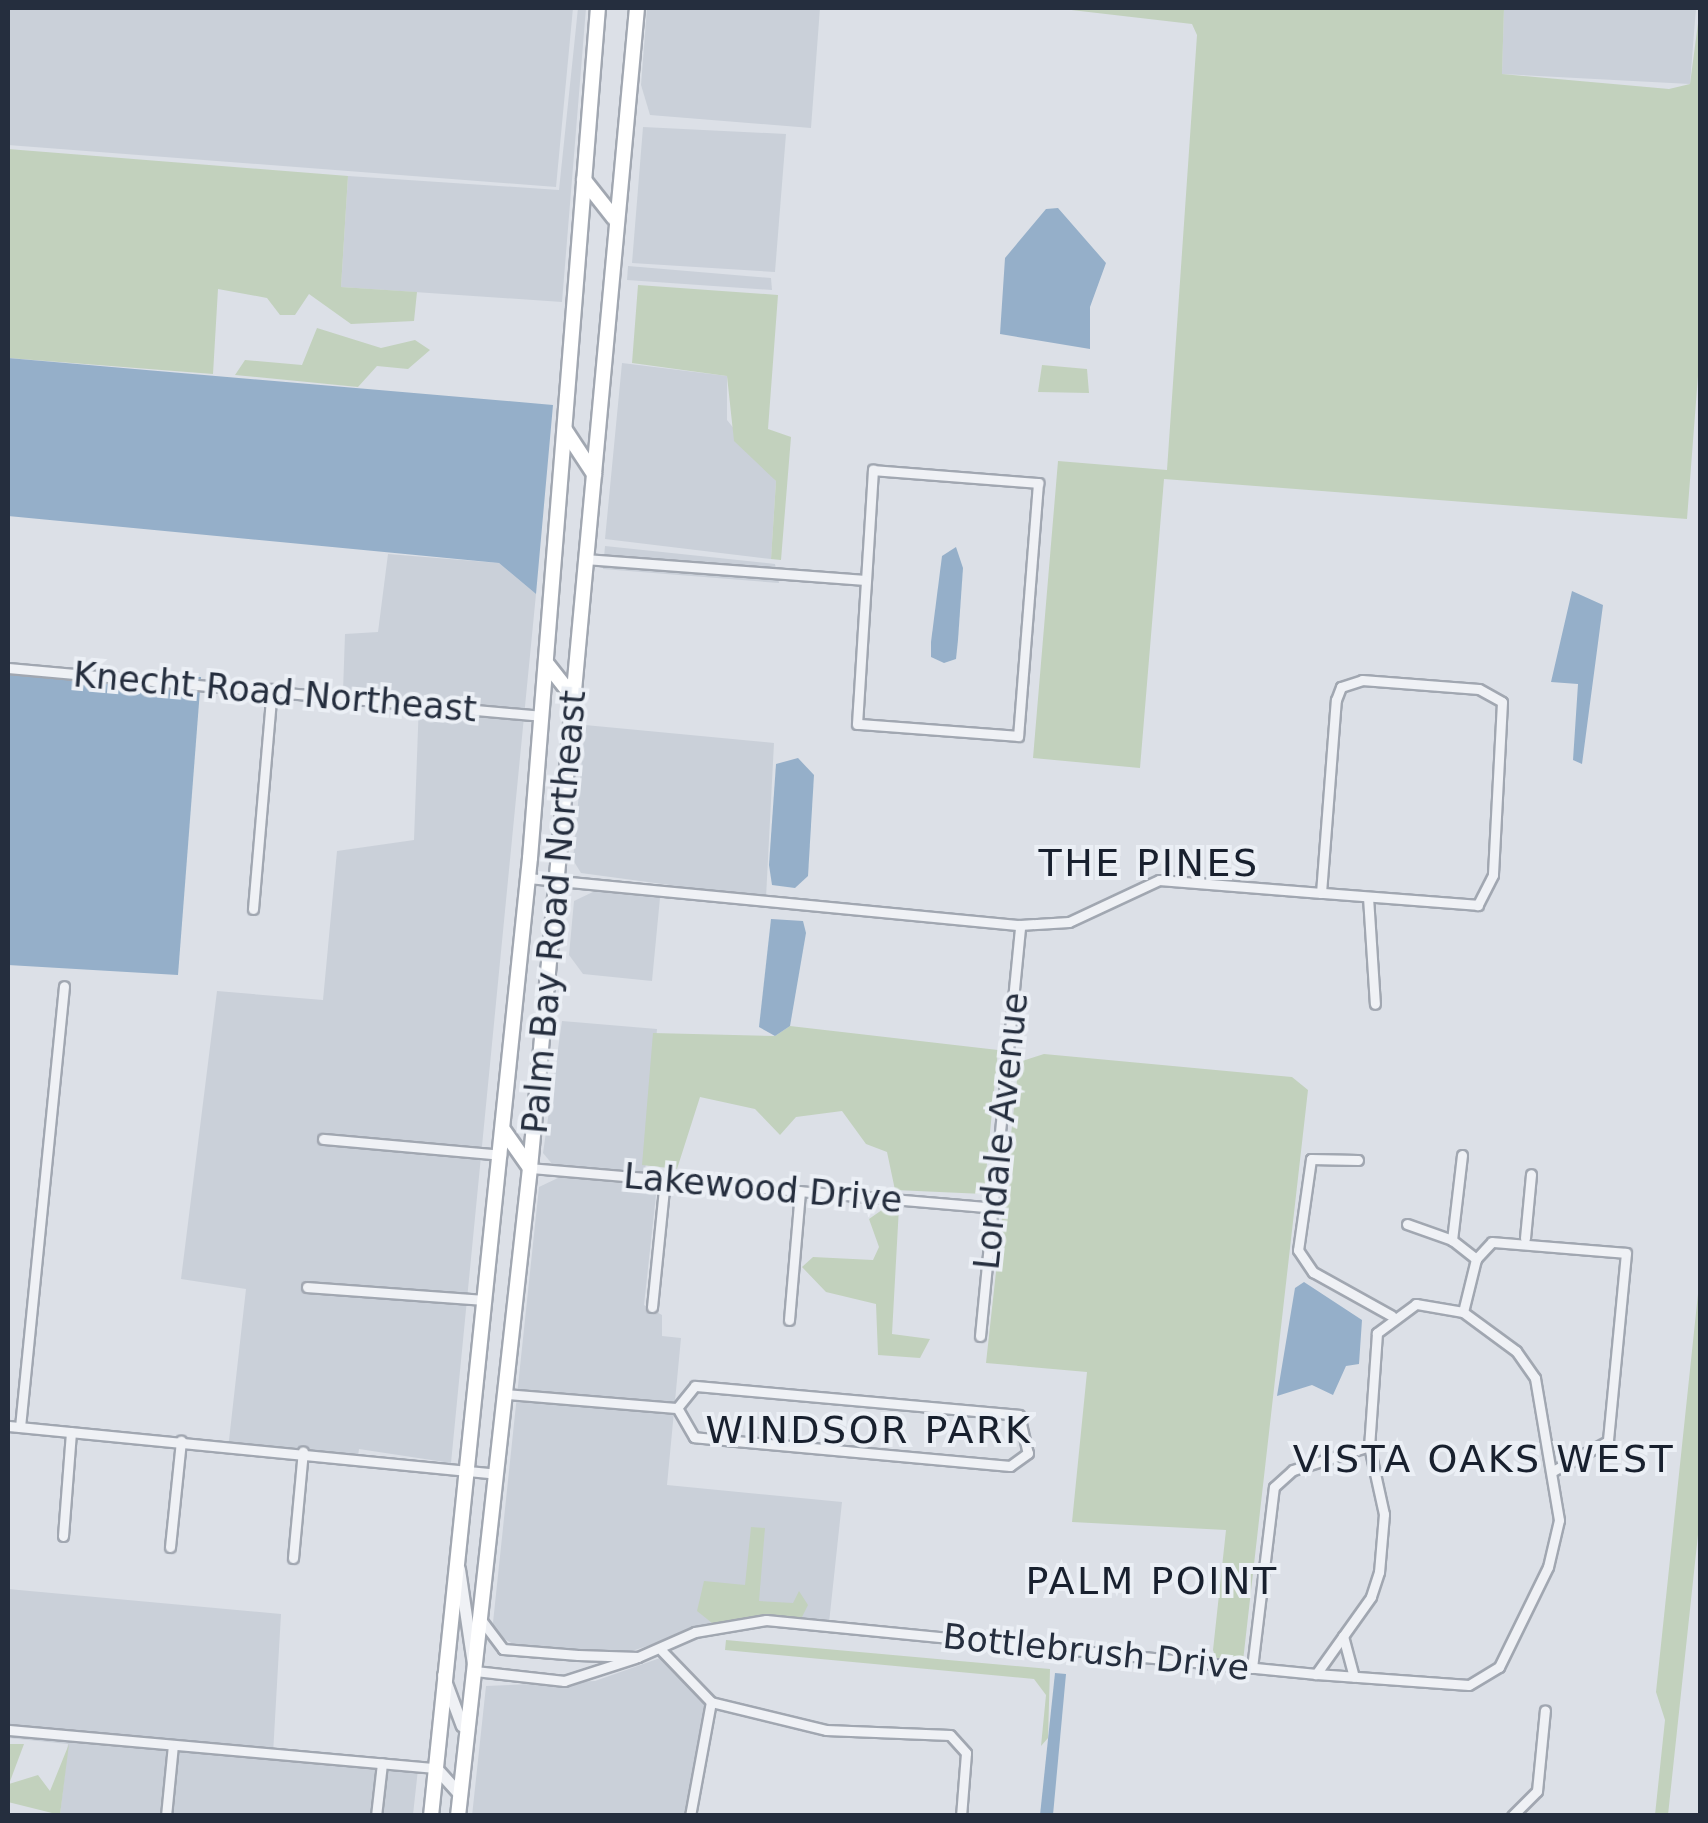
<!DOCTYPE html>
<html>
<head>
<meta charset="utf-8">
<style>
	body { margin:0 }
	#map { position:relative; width:1708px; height:1823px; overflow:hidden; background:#dce0e7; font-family:"DejaVu Sans",sans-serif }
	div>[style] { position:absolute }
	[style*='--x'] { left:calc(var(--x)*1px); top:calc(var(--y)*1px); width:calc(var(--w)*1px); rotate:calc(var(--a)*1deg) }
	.built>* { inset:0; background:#cad0d9 }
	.green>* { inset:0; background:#c2d1bd }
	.water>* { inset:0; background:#95afc9 }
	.roads { filter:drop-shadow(2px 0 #a1a7b1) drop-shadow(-2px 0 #a1a7b1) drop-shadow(0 2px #a1a7b1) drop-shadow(0 -2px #a1a7b1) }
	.minor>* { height:9px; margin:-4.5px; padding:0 4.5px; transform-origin:4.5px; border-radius:4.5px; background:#eff1f5 }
	.tertiary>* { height:11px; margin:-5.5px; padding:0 5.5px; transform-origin:5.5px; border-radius:5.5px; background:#eff1f5 }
	.secondary>* { height:14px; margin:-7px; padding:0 7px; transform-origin:7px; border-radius:7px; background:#fff }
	span { translate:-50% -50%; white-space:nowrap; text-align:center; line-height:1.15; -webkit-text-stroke:8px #ebeff5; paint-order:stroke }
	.street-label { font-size:35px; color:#252e3e }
	.neighbourhood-label { font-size:38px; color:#18202e; letter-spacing:2.5px }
	.frame { position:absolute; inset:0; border:10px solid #252e3e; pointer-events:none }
</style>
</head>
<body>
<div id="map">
	<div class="built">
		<i style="clip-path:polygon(8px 8px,573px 8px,556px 187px,8px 145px)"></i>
		<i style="clip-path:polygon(578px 8px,586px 8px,562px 302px,341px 287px,348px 176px,559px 190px)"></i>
		<i style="clip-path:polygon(647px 8px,820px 8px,811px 128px,650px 115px,641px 85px)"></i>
		<i style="clip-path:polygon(1504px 8px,1696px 8px,1690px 84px,1502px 74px)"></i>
		<i style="clip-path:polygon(643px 127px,786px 134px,775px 272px,632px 263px)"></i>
		<i style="clip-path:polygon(628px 266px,771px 278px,772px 290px,627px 280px)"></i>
		<i style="clip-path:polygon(622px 363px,727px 376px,727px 420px,776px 481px,771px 559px,605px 539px)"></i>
		<i style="clip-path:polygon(605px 546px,775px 564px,779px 583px,603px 569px)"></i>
		<i style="clip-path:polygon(388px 554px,499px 563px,536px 594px,451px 1463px,359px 1449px,357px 1464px,228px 1449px,246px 1289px,181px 1279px,217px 991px,323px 1000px,337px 851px,414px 840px,419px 701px,343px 691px,345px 634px,378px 632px)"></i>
		<i style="clip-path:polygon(585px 725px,774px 743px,766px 898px,581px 873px,573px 860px)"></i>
		<i style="clip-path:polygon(595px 891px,660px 898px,652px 981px,583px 974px,569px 955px,574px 901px)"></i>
		<i style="clip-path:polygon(562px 1021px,657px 1029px,645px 1173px,553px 1165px,543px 1153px)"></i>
		<i style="clip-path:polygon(560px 1177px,657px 1186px,644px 1305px,662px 1315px,662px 1336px,681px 1338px,667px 1485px,842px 1502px,829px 1623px,734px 1617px,626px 1653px,515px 1645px,492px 1632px,539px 1187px)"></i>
		<i style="clip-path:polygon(8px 1589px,281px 1614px,273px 1754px,418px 1769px,413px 1815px,60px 1815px,68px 1744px,8px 1738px)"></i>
		<i style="clip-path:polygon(660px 1658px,705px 1701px,685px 1815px,472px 1816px,486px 1686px,595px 1681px)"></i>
	</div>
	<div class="green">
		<i style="clip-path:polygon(1054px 8px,1504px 8px,1502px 74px,1669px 89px,1690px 84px,1700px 8px,1700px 350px,1687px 519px,1164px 479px,1140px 768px,1033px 758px,1058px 461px,1167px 470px,1197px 35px,1192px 24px)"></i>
		<i style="clip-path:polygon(8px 149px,348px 176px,341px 287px,417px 292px,414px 321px,351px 324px,309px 294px,295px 315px,280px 315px,267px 298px,218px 289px,213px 374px,8px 358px)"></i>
		<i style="clip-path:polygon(638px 285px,778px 295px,768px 429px,791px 437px,781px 560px,771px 559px,776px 481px,734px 441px,727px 376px,632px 363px)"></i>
		<i style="clip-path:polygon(317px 328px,381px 348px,415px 340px,430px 350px,408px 369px,377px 366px,358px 387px,235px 375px,245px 360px,302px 365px)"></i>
		<i style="clip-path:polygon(1042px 365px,1087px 369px,1089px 393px,1038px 392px)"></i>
		<i style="clip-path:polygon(790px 1026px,998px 1050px,984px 1194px,895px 1190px,887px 1152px,866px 1144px,842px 1111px,796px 1117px,780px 1135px,755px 1109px,700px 1097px,677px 1169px,642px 1165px,653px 1033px,775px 1036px)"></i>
		<i style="clip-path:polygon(1044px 1054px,1292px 1077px,1308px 1090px,1243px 1661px,1216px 1659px,1213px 1650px,1226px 1530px,1072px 1522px,1087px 1372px,986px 1363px,1019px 1062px)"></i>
		<i style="clip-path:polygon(889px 1205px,899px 1207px,892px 1334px,930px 1339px,920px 1358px,878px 1355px,876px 1304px,826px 1292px,802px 1267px,813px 1257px,873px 1260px,879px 1247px,869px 1219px)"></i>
		<i style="clip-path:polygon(1700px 1275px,1700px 1516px,1668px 1815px,1655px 1815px,1665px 1720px,1656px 1692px)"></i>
		<i style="clip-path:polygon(751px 1527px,765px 1528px,759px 1601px,793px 1603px,799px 1591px,808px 1605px,800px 1621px,712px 1623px,697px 1611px,704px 1581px,745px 1585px)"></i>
		<i style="clip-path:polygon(726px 1640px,1050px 1669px,1048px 1738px,1041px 1746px,1046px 1695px,1034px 1679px,725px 1650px)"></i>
		<i style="clip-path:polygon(8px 1744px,24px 1744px,9px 1784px,38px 1775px,50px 1791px,69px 1744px,60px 1815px,8px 1802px)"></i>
	</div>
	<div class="water">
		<i style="clip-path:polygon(1058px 208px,1106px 263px,1090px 307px,1090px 349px,1000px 334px,1005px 258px,1046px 209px)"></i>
		<i style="clip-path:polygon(8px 358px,553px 405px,536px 594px,499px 563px,8px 516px)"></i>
		<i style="clip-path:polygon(956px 547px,963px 568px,958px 640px,956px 659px,944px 663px,931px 657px,931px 642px,942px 556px)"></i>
		<i style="clip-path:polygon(1572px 591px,1603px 605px,1582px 764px,1573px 760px,1578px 684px,1551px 682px)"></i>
		<i style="clip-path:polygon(8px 675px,201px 677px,178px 975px,8px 965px)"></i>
		<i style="clip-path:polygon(798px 758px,814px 775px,808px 876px,795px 888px,772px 885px,769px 865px,776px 764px)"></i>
		<i style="clip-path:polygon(771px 919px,803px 921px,806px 933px,790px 1026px,775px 1036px,759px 1027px)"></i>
		<i style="clip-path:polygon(1304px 1282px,1362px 1320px,1359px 1364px,1346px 1366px,1333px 1395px,1312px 1385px,1277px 1396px,1295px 1288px)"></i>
		<i style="clip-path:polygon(1055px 1673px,1066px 1674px,1053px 1815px,1040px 1815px)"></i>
	</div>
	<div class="roads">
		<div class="minor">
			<i style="--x:873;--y:470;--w:166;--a:4.5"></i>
			<i style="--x:1038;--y:483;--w:254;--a:94.5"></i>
			<i style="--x:1018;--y:736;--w:161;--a:-175.7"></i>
			<i style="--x:857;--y:724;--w:255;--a:-86.4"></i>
			<i style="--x:586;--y:559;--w:279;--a:4.3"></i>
			<i style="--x:8;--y:668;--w:537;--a:5.13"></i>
			<i style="--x:1362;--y:680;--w:117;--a:4.4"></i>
			<i style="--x:1479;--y:689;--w:26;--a:29"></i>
			<i style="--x:1502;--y:702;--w:173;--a:93"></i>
			<i style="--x:1493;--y:875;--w:34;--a:117"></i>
			<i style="--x:1478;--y:905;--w:157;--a:-175.6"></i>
			<i style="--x:1321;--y:893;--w:194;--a:-85.6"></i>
			<i style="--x:1336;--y:700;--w:14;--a:-69"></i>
			<i style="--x:1341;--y:687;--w:22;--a:-18"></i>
			<i style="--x:528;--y:878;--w:494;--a:5.5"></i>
			<i style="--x:1020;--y:925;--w:49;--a:-3.5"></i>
			<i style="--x:1069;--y:922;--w:99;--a:-25"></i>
			<i style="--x:1159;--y:880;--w:163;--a:4.6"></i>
			<i style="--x:1368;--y:897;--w:107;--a:86.3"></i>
			<i style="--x:253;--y:909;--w:221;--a:-85.1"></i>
			<i style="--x:323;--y:1139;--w:179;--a:5.1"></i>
			<i style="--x:1462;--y:1155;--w:86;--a:96.7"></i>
			<i style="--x:1452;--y:1240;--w:31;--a:38"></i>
			<i style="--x:1358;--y:1160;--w:47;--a:-178.8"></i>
			<i style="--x:1311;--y:1159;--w:92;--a:98.1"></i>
			<i style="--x:1298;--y:1250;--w:27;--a:56"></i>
			<i style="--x:1313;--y:1272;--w:90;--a:29.1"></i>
			<i style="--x:530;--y:1168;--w:467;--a:4.9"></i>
			<i style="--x:1407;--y:1224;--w:48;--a:19.6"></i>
			<i style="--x:1525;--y:1238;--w:64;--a:-84.6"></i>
			<i style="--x:307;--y:1287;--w:177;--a:4.2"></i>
			<i style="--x:652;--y:1307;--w:128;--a:-84.2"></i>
			<i style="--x:1463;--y:1312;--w:55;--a:-76.2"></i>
			<i style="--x:1476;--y:1259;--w:23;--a:-47"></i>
			<i style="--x:1492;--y:1242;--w:134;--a:4.7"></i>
			<i style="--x:1626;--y:1253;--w:189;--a:95.5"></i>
			<i style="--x:1608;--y:1441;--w:63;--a:151.4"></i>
			<i style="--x:789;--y:1320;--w:129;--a:-85.1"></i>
			<i style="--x:980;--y:1336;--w:413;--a:-84.4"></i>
			<i style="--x:695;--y:1386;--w:325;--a:5.1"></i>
			<i style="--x:1019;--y:1415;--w:39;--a:77"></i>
			<i style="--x:1028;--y:1453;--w:22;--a:144"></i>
			<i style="--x:1010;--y:1466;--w:317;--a:-174.8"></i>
			<i style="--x:694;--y:1437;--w:34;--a:-120"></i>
			<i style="--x:677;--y:1408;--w:28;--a:-51"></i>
			<i style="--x:506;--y:1394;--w:172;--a:4.7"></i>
			<i style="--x:8;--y:1426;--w:491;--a:5.6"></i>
			<i style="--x:20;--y:1427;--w:443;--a:-84.3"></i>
			<i style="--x:63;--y:1536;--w:104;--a:-85.6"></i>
			<i style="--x:170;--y:1547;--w:107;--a:-84.1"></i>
			<i style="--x:293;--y:1558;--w:107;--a:-84.7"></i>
			<i style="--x:482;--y:1621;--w:35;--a:53"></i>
			<i style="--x:503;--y:1649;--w:75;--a:4.6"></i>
			<i style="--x:578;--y:1655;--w:60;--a:1.9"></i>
			<i style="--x:638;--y:1657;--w:62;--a:-23.7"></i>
			<i style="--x:695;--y:1632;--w:72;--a:-9.6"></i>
			<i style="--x:766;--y:1620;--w:553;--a:5.61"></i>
			<i style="--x:1316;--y:1674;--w:153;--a:4.1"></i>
			<i style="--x:1469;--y:1685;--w:35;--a:-31"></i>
			<i style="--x:1499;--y:1667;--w:111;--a:-63.9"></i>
			<i style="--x:1548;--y:1567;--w:48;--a:-76.8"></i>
			<i style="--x:1559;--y:1520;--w:144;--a:-99.6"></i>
			<i style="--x:1535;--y:1378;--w:33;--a:-125"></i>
			<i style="--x:1516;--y:1351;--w:66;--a:-143.7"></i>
			<i style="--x:1463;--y:1312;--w:48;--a:-170.3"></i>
			<i style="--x:1416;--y:1304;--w:49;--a:143.4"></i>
			<i style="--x:1377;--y:1333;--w:113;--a:94"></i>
			<i style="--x:1369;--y:1446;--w:70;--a:77.6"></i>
			<i style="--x:1384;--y:1514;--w:58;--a:94.9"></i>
			<i style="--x:1379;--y:1572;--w:26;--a:108"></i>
			<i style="--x:1371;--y:1597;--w:95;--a:125.5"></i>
			<i style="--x:1343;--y:1636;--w:42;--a:75"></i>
			<i style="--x:662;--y:1651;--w:71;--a:46.1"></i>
			<i style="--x:1252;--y:1668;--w:182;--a:-83.1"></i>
			<i style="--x:1274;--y:1487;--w:25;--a:-42"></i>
			<i style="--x:1293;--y:1470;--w:80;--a:-17.5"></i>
			<i style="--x:475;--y:1671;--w:90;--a:6.4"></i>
			<i style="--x:564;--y:1681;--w:75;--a:-17.9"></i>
			<i style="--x:8;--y:1730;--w:430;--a:5.1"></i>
			<i style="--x:166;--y:1816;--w:71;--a:-84.4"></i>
			<i style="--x:376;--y:1816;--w:53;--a:-83.5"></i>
			<i style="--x:690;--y:1816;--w:116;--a:-79.6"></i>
			<i style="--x:711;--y:1702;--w:118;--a:13.7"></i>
			<i style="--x:826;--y:1730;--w:124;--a:2.3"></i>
			<i style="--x:950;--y:1735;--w:24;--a:48"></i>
			<i style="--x:966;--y:1753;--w:63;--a:94.5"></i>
			<i style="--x:1512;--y:1816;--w:35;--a:-45"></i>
			<i style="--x:1537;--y:1791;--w:81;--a:-84.4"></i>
		</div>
		<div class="tertiary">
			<i style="--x:459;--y:1569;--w:96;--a:81.6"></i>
			<i style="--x:443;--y:1675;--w:54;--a:69.6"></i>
			<i style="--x:436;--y:1768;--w:36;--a:48"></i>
		</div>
		<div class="secondary">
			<i style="--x:584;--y:180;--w:48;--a:51.7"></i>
			<i style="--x:565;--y:430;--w:53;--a:56.6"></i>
			<i style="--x:547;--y:664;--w:42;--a:51.8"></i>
			<i style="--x:504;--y:1131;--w:45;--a:54.9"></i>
			<i style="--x:431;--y:1816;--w:963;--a:-84.1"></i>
			<i style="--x:530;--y:858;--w:853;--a:-85.43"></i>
			<i style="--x:458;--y:1816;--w:652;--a:-83.66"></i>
			<i style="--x:530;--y:1168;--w:1165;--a:-84.73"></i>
		</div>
	</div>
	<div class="street-label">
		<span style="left:275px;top:692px;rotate:5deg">Knecht Road Northeast</span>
		<span style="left:554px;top:912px;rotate:-85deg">Palm Bay Road Northeast</span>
		<span style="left:1001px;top:1131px;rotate:-84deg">Londale Avenue</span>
		<span style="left:763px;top:1188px;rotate:5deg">Lakewood Drive</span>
		<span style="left:1096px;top:1652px;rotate:6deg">Bottlebrush Drive</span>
	</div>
	<div class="neighbourhood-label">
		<span style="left:1149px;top:864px">THE PINES</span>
		<span style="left:869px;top:1431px">WINDSOR PARK</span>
		<span style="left:1484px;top:1460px">VISTA OAKS WEST</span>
		<span style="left:1152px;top:1582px">PALM POINT</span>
	</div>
	<div class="frame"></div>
</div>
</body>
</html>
